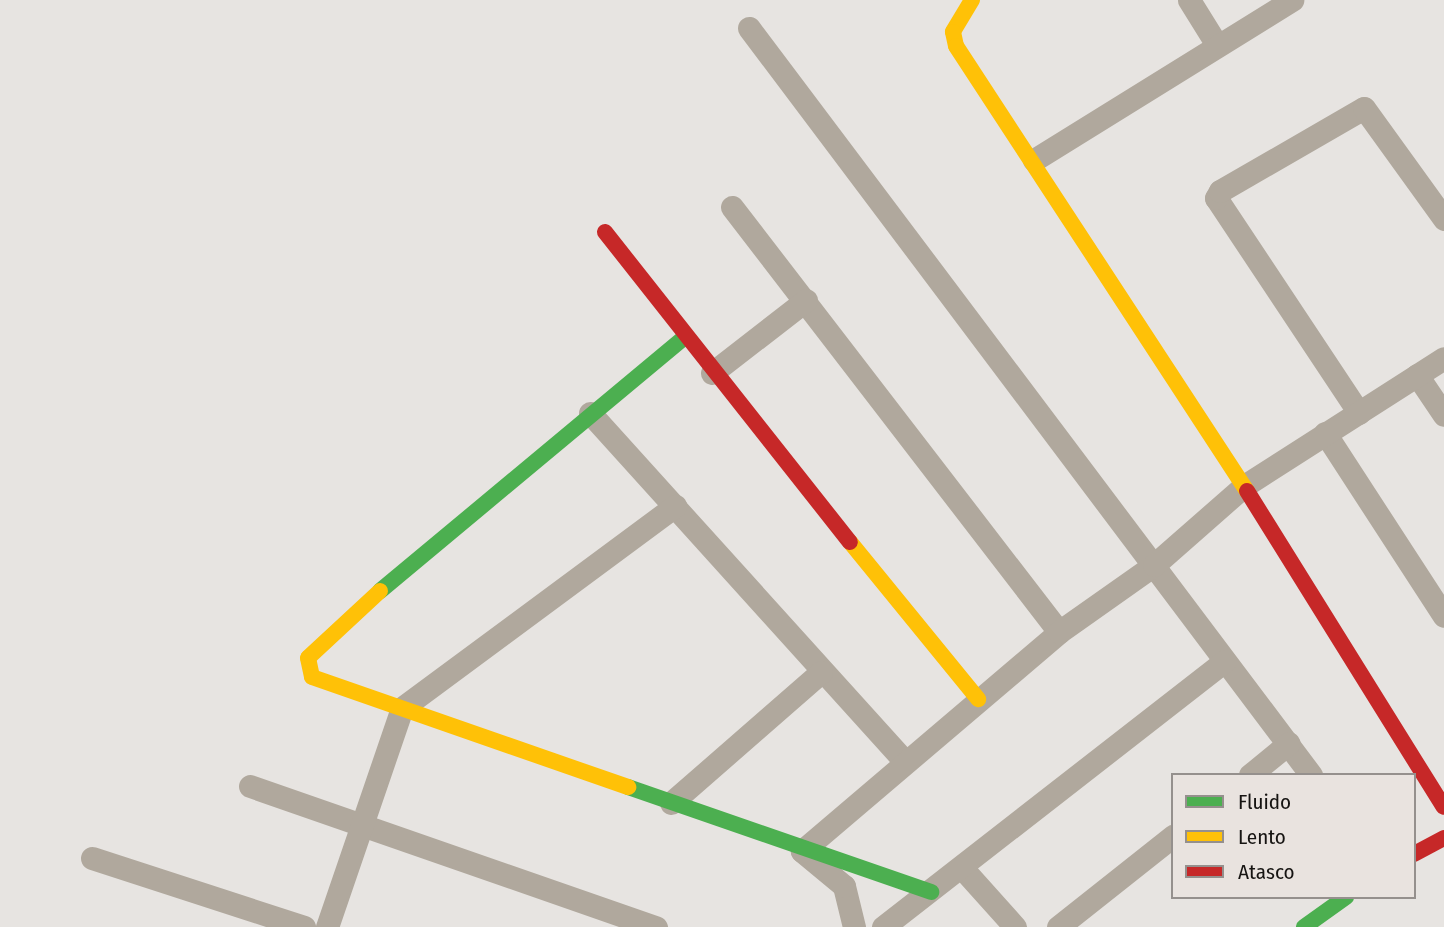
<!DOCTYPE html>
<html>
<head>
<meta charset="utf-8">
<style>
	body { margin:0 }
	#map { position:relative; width:1444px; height:927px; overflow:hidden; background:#e7e4e1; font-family:"Fira Sans Condensed",sans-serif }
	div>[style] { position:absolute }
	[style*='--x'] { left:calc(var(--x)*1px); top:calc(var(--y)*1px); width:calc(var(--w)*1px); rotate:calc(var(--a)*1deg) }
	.street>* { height:23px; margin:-11.5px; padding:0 11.5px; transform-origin:11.5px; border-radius:11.5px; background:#b0a89d }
	.fast>* { height:16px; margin:-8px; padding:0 8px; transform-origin:8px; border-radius:8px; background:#4caf50 }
	.slow>* { height:16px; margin:-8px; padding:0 8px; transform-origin:8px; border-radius:8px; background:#ffc107 }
	.jam>* { height:16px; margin:-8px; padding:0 8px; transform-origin:8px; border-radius:8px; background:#c62828 }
	span { translate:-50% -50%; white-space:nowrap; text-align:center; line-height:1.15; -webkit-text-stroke:5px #e9e3df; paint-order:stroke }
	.legend { position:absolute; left:1171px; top:773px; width:245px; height:126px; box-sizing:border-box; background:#e9e3df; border:2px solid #95908d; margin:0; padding:9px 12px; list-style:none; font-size:21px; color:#161412 }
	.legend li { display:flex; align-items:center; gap:14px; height:35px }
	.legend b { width:35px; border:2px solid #95908d }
</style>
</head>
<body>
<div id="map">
	<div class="street">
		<i style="--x:1189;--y:0;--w:53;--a:58.1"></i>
		<i style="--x:749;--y:28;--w:935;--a:53.04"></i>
		<i style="--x:1034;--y:160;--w:304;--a:-31.8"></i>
		<i style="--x:732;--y:207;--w:536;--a:52.42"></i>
		<i style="--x:712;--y:373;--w:119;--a:-37.8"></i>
		<i style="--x:1417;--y:375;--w:48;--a:56"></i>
		<i style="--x:590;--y:413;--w:469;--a:47.9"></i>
		<i style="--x:1359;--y:413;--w:258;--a:-123.6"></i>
		<i style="--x:1216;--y:198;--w:8;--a:-60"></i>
		<i style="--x:1220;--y:191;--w:166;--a:-30"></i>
		<i style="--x:1364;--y:108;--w:137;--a:54.2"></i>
		<i style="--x:1325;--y:433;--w:218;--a:57"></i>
		<i style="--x:1250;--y:775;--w:50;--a:-39.4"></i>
		<i style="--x:250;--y:786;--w:430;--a:19.2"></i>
		<i style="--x:671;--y:803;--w:199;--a:-41.1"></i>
		<i style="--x:92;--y:858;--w:223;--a:18"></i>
		<i style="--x:963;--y:869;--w:78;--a:48.1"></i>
		<i style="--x:327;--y:927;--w:231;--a:-71.1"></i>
		<i style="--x:402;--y:708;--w:340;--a:-36.5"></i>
		<i style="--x:854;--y:927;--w:42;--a:-103.7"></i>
		<i style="--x:844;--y:886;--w:55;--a:-140.2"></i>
		<i style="--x:802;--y:851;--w:338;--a:-40.4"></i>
		<i style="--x:1059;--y:632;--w:116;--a:-35.2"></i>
		<i style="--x:1154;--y:565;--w:120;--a:-41.3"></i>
		<i style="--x:1244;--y:486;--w:237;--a:-32.6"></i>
		<i style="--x:883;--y:927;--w:433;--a:-37.9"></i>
		<i style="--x:1058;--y:927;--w:147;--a:-38.4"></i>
	</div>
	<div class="fast">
		<i style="--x:380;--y:591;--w:397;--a:-39.8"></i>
		<i style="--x:628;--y:787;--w:321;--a:19.1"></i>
		<i style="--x:1304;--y:927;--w:52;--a:-35.5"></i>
	</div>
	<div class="slow">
		<i style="--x:972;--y:0;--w:37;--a:121"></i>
		<i style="--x:953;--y:32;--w:14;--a:78"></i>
		<i style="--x:956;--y:46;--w:532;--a:56.82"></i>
		<i style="--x:850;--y:542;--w:203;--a:50.8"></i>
		<i style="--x:380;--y:591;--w:98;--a:137.1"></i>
		<i style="--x:308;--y:658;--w:19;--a:78"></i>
		<i style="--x:312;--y:677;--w:335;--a:19.2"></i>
	</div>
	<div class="jam">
		<i style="--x:605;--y:232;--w:395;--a:51.7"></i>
		<i style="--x:1247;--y:491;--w:372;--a:58.1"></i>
		<i style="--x:1414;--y:854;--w:34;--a:-28"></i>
	</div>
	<ul class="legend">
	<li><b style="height:9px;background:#4caf50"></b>Fluido</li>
	<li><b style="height:9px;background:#ffc107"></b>Lento</li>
	<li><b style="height:9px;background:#c62828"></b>Atasco</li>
	</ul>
</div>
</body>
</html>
